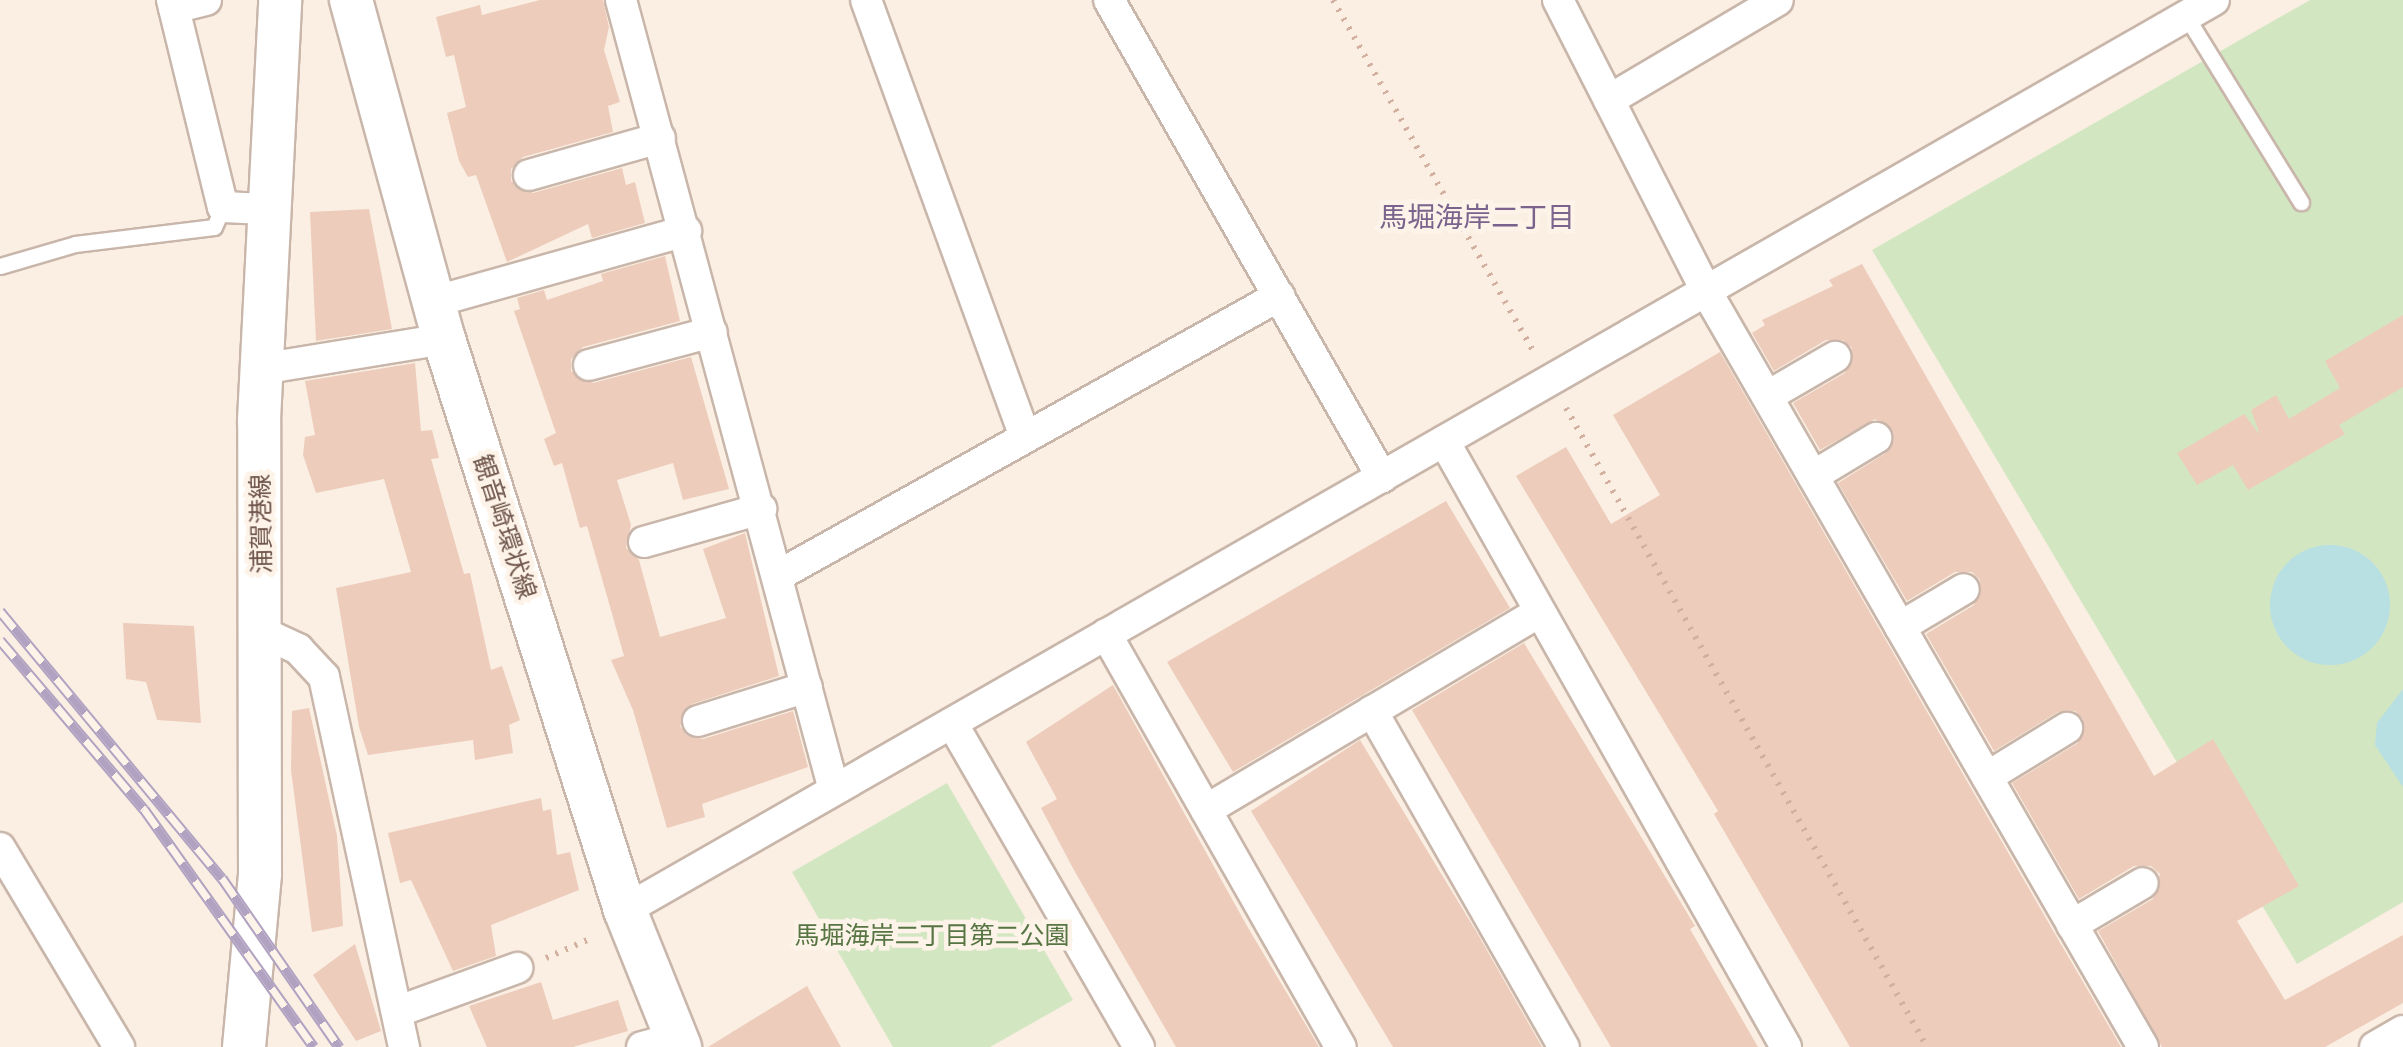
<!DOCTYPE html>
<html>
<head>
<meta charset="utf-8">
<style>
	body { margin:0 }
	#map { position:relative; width:2403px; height:1047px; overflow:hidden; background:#faefe2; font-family:"DM Sans","Noto Sans JP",sans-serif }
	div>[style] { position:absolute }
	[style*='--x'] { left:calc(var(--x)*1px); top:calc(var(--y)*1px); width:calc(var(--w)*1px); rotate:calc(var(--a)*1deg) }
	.green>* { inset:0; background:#d3e6c2 }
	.water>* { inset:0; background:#b8dfe2 }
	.round { border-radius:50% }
	.building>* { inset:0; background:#edccbc }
	.path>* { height:6px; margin-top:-3px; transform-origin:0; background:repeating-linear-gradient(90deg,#d2af9f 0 2.5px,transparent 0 10.5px) }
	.roads { filter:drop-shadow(2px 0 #c9b6aa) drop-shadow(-2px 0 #c9b6aa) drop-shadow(0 2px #c9b6aa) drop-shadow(0 -2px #c9b6aa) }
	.lane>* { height:15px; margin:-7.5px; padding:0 7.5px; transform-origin:7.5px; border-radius:7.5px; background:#fff }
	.street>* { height:30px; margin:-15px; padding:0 15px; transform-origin:15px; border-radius:15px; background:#fff }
	.secondary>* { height:42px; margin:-21px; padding:0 21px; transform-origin:21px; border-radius:21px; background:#fff }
	.rail>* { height:11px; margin-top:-5.5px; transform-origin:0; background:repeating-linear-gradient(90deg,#fdf3e8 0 22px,#b1a2c2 0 44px); box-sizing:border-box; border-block:2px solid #b1a2c2 }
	span { translate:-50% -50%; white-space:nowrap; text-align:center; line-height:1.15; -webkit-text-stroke:9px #fdf3e8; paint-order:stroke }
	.street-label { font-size:25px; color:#6f554b }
	.park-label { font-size:25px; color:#567543 }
	.neighbourhood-label { font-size:28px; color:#7a638c }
</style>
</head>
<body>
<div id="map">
	<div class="green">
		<i style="clip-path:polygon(2310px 0,2403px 0,2403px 902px,2297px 964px,1872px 250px)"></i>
		<i style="clip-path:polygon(947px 783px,1073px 1000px,990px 1047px,893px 1047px,792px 872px)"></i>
	</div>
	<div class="water">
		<i class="round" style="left:2270px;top:545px;width:120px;height:120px"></i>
		<i style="clip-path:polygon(2403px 689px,2403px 787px,2375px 745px,2377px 723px)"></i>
	</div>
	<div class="building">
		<i style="clip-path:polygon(540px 0,603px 0,609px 27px,604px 50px,620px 102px,608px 106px,613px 132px,523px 157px,511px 169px,511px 181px,533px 193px,622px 168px,626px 185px,635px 182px,645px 223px,592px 238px,588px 224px,507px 262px,476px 175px,468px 177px,459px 161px,447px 113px,466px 107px,454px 55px,446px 57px,436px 17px,480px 5px,482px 15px)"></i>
		<i style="clip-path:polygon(369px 209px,392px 329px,316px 341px,310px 212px)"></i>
		<i style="clip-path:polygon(665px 256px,680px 321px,583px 347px,571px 359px,571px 371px,593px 383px,691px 357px,729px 489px,683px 500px,673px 463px,617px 480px,631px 525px,626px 548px,639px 560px,660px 637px,726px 618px,703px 549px,745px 533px,779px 676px,692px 704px,680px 726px,686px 735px,703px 739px,793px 711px,808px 767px,702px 804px,705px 817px,667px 828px,633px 710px,611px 660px,624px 656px,587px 526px,580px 528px,562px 463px,554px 466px,544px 439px,556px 433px,514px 311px,520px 309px,517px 298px,544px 290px,547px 300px,603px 281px,601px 274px)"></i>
		<i style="clip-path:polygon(1862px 264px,2154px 776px,2213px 739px,2299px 886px,2237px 921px,2285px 1000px,2403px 935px,2403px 1003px,2325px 1047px,2162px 1047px,2098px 931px,2153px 899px,2160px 874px,2151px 866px,2134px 866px,2079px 899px,2012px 783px,2078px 743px,2083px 719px,2075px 711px,2058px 712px,1994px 751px,1926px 634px,1974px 605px,1980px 580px,1972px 572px,1955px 572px,1907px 601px,1838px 483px,1886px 453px,1892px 429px,1875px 419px,1820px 450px,1793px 403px,1845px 373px,1852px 348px,1843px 340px,1826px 340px,1774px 371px,1752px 333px,1765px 325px,1762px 320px,1833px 286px,1829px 280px)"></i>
		<i style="clip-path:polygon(2403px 315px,2403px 387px,2339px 425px,2345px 434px,2248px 490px,2233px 465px,2197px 485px,2177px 453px,2244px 414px,2260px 435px,2251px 410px,2276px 395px,2289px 419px,2340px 388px,2325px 361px)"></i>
		<i style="clip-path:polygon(1720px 352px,2055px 934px,2121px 1047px,1850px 1047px,1714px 814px,1718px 811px,1516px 476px,1566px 447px,1611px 524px,1660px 495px,1613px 415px)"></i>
		<i style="clip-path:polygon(415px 363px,421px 431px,432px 430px,439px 458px,431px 459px,464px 574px,470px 573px,491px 670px,502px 666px,520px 720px,509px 725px,513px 753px,475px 760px,473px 740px,368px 755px,359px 727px,336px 588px,411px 572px,384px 479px,316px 493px,303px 455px,305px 437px,315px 435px,305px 381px)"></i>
		<i style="clip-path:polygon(1446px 501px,1510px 608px,1233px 772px,1167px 662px)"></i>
		<i style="clip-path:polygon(123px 623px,194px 626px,201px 723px,157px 720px,146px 682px,126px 679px)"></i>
		<i style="clip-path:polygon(1524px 643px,1695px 926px,1690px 929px,1758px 1047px,1611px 1047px,1412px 710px)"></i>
		<i style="clip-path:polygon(1113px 685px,1247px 926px,1319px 1047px,1176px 1047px,1075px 872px,1041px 808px,1057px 799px,1026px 742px)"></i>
		<i style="clip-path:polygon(309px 708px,337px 836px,343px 926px,312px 932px,291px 770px,292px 711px)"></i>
		<i style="clip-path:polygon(1360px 740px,1476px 931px,1542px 1047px,1393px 1047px,1251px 811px)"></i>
		<i style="clip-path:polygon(541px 798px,543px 811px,551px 809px,557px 855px,570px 852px,579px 890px,491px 925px,496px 956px,453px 971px,411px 880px,400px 883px,388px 833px)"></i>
		<i style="clip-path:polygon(355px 944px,381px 1031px,356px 1041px,313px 975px)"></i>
		<i style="clip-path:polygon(541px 982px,553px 1020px,618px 1000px,628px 1031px,573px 1047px,487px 1047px,469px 1006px)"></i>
		<i style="clip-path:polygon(807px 986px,841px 1047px,708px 1047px)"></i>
	</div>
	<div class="path">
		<i style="--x:1333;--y:0;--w:408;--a:60.3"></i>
		<i style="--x:1566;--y:408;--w:734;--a:60.54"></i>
		<i style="--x:546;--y:958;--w:52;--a:-23.6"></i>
	</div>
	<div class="roads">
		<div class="lane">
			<i style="--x:2186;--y:16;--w:219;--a:58.3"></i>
			<i style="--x:0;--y:266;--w:78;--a:-16.3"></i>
			<i style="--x:75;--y:244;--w:140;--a:-7"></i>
			<i style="--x:214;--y:227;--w:22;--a:-66"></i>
		</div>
		<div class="street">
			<i style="--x:172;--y:0;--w:213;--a:76.2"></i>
			<i style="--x:223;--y:207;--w:42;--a:2.7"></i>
			<i style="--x:621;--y:0;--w:818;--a:74.91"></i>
			<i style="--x:866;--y:0;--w:462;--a:70"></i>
			<i style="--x:1109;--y:0;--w:550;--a:60.22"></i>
			<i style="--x:1558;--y:0;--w:326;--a:63"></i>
			<i style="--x:1706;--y:291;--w:873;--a:59.97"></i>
			<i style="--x:174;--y:8;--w:33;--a:-14"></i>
			<i style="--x:1609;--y:100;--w:196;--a:-30.6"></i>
			<i style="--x:529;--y:175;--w:136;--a:-15.8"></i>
			<i style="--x:433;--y:302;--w:263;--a:-15.7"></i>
			<i style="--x:589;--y:365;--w:127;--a:-15"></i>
			<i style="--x:261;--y:369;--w:185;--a:-9.3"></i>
			<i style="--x:1768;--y:396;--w:78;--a:-30.2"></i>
			<i style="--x:1444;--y:441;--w:696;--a:60.56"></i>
			<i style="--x:1813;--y:476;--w:74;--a:-31.1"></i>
			<i style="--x:644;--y:542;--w:122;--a:-15.8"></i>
			<i style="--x:779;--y:575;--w:573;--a:-29.16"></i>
			<i style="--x:1900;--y:627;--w:74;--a:-30.7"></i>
			<i style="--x:264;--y:633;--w:38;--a:25"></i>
			<i style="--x:298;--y:649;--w:38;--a:47"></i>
			<i style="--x:324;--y:677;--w:379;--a:77.8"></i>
			<i style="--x:1106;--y:634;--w:475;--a:60.4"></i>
			<i style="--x:1372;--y:711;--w:387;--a:60.3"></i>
			<i style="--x:698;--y:721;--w:114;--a:-17.3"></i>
			<i style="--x:952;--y:723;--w:374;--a:60"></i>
			<i style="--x:1987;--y:777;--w:94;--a:-31.5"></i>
			<i style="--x:1206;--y:810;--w:388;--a:-30.7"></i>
			<i style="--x:0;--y:848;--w:232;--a:59.1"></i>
			<i style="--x:625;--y:910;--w:1831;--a:-29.8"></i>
			<i style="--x:2072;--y:925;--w:82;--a:-30.6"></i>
			<i style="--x:399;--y:1011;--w:126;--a:-20"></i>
			<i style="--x:642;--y:1047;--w:35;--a:-15"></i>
			<i style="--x:2375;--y:1047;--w:32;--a:-30"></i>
		</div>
		<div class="secondary">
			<i style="--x:351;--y:0;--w:352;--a:74.7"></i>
			<i style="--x:444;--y:339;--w:599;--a:72.41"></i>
			<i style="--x:625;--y:910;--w:148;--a:68.1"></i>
			<i style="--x:244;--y:1047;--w:174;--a:-84.7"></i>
			<i style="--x:260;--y:874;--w:454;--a:-90.1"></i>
			<i style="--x:259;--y:420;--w:421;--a:-87.1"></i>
		</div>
	</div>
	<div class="rail">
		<i style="--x:0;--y:611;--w:347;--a:50.3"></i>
		<i style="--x:222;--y:878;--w:206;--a:55.3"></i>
		<i style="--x:0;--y:640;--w:222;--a:49.6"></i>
		<i style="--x:144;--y:809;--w:292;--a:54.5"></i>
	</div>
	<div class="street-label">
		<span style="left:262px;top:524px;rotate:-91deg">浦賀港線</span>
		<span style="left:504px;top:527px;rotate:72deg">観音崎環状線</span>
	</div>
	<div class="park-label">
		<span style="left:932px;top:936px">馬堀海岸二丁目第二公園</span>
	</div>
	<div class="neighbourhood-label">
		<span style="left:1477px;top:218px">馬堀海岸二丁目</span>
	</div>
</div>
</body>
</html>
